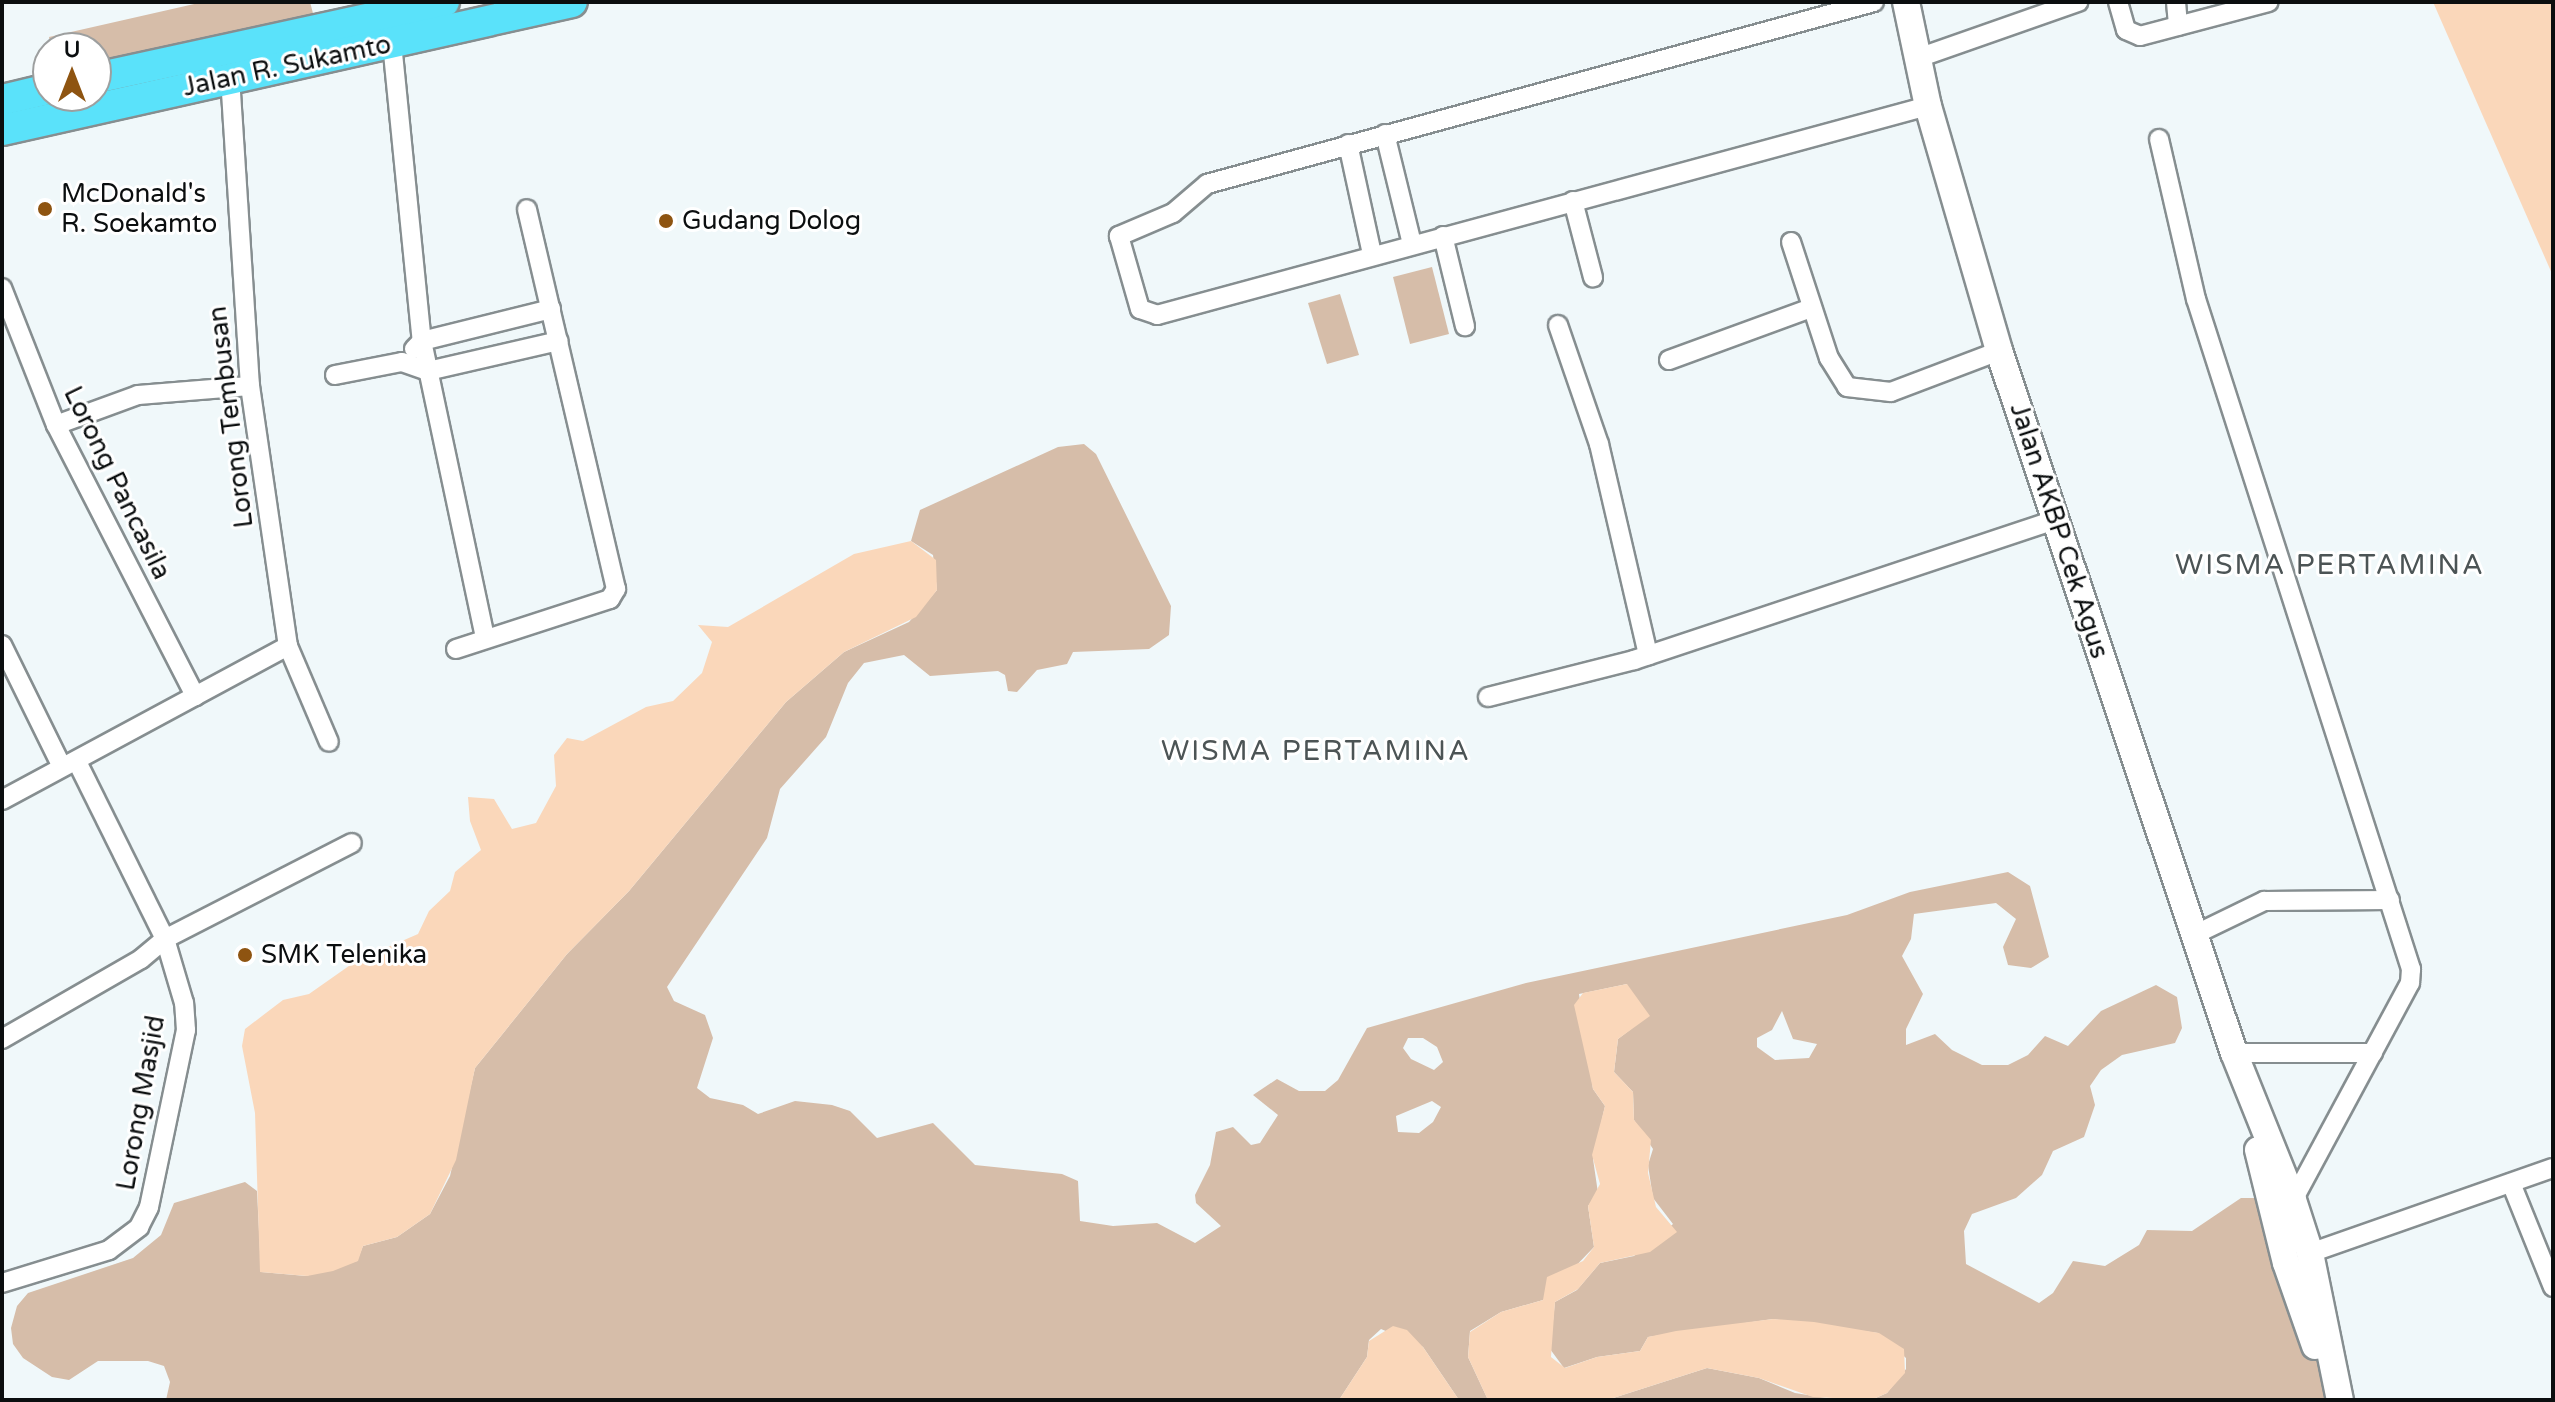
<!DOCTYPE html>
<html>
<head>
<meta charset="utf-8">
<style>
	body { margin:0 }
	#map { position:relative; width:2555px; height:1402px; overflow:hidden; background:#f0f8fa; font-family:"Varela Round",sans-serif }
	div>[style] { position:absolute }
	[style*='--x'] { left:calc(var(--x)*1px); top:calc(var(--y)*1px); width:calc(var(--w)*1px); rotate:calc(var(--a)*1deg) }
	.green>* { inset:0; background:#d6bda9 }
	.water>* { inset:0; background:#fad7ba }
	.roads { filter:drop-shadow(2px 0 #868e90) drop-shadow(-2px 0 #868e90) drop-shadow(0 2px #868e90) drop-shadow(0 -2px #868e90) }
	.minor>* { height:18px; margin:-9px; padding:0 9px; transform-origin:9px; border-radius:9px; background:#fff }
	.secondary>* { height:26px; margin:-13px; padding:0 13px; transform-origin:13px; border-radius:13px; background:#fff }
	.trunk>* { height:30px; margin:-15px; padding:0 15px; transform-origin:15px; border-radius:15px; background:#5ae2fa }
	.dots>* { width:22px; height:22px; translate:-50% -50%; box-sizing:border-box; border:4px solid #fff; border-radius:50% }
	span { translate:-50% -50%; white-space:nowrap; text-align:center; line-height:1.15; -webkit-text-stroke:6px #fff; paint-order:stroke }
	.street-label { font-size:26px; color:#0b0e0f }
	.poi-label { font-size:26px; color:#0b0e0f }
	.left { translate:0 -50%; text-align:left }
	.neighbourhood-label { font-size:28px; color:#4c5455; letter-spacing:2px }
	.frame { position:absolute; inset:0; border:4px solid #0b0e0f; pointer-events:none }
	.north { position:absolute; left:32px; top:32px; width:80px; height:80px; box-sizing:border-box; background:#fff; border:2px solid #9d9f9f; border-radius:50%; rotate:0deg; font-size:22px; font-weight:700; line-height:32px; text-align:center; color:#0b0e0f }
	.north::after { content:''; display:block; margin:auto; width:28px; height:36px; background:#8e5411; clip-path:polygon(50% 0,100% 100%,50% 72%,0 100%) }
</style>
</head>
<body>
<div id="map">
	<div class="green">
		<i style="clip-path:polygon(203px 2px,310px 2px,314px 17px,96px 66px,96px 48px,51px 48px,49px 37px)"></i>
		<i style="clip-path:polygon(1432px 267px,1449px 334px,1410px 344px,1393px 277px)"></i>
		<i style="clip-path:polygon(1340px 294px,1359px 355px,1327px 364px,1308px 303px)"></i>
		<i style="clip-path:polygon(evenodd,1084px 444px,1096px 454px,1171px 606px,1169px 635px,1149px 649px,1073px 652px,1067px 664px,1037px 670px,1017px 692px,1008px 691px,1005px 675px,998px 671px,930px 676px,904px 655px,864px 663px,848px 683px,826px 737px,780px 789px,767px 838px,667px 987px,674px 1001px,705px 1015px,713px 1038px,697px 1088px,710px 1098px,743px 1105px,758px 1114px,795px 1101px,832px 1105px,850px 1111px,877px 1138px,933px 1123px,975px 1165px,1062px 1174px,1078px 1181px,1080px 1221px,1113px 1226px,1157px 1223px,1195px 1243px,1221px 1226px,1196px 1203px,1195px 1195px,1210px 1165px,1216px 1132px,1233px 1127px,1251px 1145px,1260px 1143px,1278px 1115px,1253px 1095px,1277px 1079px,1299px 1091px,1325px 1091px,1338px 1080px,1367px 1028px,1526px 983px,1847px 915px,1910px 892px,2008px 872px,2030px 886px,2049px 957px,2031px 968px,2008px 965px,2003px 947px,2016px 919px,1996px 903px,1914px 914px,1911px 939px,1902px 956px,1923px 994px,1906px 1029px,1906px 1045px,1935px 1034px,1952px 1050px,1982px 1065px,2008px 1065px,2028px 1055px,2045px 1036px,2068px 1046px,2101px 1011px,2156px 985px,2177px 997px,2182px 1028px,2175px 1043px,2122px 1055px,2101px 1070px,2090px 1086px,2095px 1105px,2084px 1137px,2053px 1151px,2042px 1175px,2016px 1198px,1972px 1214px,1964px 1231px,1966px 1264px,2039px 1303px,2053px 1293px,2073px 1261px,2105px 1266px,2139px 1245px,2147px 1230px,2192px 1231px,2241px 1198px,2257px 1198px,2270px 1218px,2333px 1400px,1871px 1400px,1887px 1393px,1906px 1369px,1906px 1358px,1878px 1333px,1773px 1319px,1648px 1337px,1640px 1351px,1597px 1357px,1564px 1368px,1550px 1349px,1555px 1302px,1577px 1290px,1600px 1263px,1634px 1256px,1673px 1224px,1653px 1198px,1648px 1165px,1653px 1149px,1634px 1120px,1633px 1092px,1614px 1072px,1618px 1039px,1631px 1029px,1627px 984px,1579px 994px,1593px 1089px,1605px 1106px,1593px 1159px,1598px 1193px,1588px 1206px,1594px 1247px,1543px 1300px,1501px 1312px,1470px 1331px,1468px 1357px,1488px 1400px,1459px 1400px,1423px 1347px,1381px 1329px,1369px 1340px,1367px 1357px,1339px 1400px,166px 1400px,170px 1382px,164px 1366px,148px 1361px,98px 1361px,69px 1380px,52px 1377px,23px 1358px,13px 1344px,11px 1328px,17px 1306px,28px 1293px,133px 1258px,161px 1235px,174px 1203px,245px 1182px,257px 1191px,261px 1272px,306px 1276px,357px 1261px,363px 1246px,397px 1237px,430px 1214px,450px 1176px,475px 1068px,567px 954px,629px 891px,786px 702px,844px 652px,909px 622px,937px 590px,933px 555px,911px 541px,920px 510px,1058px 447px,1084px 444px,1782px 1011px,1793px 1039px,1817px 1044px,1809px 1058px,1775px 1060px,1757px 1047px,1757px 1038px,1772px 1030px,1782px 1011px,1084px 444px,1408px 1038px,1423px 1038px,1437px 1047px,1443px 1062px,1434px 1070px,1411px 1059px,1403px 1048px,1408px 1038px,1084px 444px,1432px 1101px,1441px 1107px,1433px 1122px,1419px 1133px,1398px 1132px,1396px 1116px,1432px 1101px)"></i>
		<i style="clip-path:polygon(1707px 1368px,1759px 1378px,1795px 1393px,1839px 1400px,1607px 1400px)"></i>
	</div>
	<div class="water">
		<i style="clip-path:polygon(2433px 2px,2553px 2px,2553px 276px)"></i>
		<i style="clip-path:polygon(911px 541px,936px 560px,937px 590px,916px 617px,844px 652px,786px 702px,629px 891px,567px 954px,475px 1068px,456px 1160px,430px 1214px,397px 1237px,363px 1246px,358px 1261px,333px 1271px,307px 1276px,260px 1272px,255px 1113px,242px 1046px,245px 1029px,283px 1000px,309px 994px,356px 961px,418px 934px,429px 911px,450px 891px,455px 872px,481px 850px,470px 821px,468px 797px,494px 799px,512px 829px,536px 823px,556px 786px,554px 755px,567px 738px,583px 741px,646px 707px,673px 701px,702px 673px,712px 642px,698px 625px,728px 627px,854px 554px)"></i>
		<i style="clip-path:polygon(1627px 984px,1650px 1016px,1618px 1039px,1614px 1072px,1633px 1092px,1634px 1120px,1651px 1140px,1648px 1173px,1656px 1207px,1677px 1232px,1650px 1252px,1600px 1263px,1578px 1289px,1555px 1302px,1551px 1357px,1565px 1368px,1597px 1357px,1640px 1351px,1648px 1337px,1676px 1331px,1773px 1319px,1814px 1322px,1879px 1333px,1904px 1349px,1905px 1373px,1887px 1393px,1871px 1400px,1813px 1397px,1759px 1378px,1707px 1368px,1607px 1400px,1487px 1398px,1468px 1357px,1470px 1332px,1501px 1312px,1543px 1300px,1547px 1277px,1583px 1261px,1594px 1247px,1588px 1206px,1600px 1184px,1592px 1155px,1605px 1106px,1593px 1089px,1574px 1005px,1583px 993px)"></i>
		<i style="clip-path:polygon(1393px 1326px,1407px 1330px,1423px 1347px,1459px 1400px,1339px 1400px,1367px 1357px,1369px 1341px)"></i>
	</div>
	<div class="roads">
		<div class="minor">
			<i style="--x:1874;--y:2;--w:691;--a:164.74"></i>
			<i style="--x:1207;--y:184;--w:45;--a:139.5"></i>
			<i style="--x:1173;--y:213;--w:59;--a:156.9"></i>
			<i style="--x:1119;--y:236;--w:76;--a:74"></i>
			<i style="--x:1140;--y:309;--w:18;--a:19"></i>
			<i style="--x:1157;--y:315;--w:799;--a:-15.17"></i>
			<i style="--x:2118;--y:2;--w:29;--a:74"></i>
			<i style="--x:2126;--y:30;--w:15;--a:23"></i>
			<i style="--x:2140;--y:36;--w:133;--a:-14.8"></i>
			<i style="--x:2176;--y:2;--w:24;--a:85"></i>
			<i style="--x:392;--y:43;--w:300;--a:84.3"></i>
			<i style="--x:422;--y:341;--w:304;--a:78"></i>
			<i style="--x:1918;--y:58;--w:170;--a:-19.3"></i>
			<i style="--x:230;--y:77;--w:310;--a:86.3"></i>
			<i style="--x:250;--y:386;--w:263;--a:81.7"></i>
			<i style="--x:288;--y:646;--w:104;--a:66.9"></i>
			<i style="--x:1385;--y:134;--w:113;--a:76.2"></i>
			<i style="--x:2159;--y:139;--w:164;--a:77"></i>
			<i style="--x:2196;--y:299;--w:704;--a:72.21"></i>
			<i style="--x:2411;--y:969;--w:14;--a:94"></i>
			<i style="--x:2410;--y:983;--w:247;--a:118.3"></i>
			<i style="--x:1348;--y:144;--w:113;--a:77.7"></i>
			<i style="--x:1573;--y:201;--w:79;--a:75.3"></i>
			<i style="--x:1443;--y:236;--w:93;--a:76.3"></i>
			<i style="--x:1791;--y:242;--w:122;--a:71.9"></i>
			<i style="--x:1829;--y:358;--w:34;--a:58"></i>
			<i style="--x:1847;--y:387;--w:44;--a:6.5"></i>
			<i style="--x:1891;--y:392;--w:116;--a:-20.8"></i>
			<i style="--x:2;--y:288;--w:147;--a:68.5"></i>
			<i style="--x:56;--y:425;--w:305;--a:62.8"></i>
			<i style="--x:1558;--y:325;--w:126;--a:71"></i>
			<i style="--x:1599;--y:444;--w:217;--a:76.9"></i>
			<i style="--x:414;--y:349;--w:11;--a:-45"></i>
			<i style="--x:422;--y:341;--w:133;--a:-13.9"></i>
			<i style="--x:1669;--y:360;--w:151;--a:-20.1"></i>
			<i style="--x:335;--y:375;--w:68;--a:-11"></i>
			<i style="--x:402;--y:362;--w:28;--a:19"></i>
			<i style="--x:428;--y:371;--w:134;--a:-12.9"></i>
			<i style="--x:56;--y:425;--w:87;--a:-20.1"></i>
			<i style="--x:138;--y:395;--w:112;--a:-4.6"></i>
			<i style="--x:2;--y:645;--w:136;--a:63.8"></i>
			<i style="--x:456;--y:649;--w:162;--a:-18"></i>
			<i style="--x:610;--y:599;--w:12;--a:-59"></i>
			<i style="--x:616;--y:589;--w:390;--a:-103.2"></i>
			<i style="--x:1488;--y:697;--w:151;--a:-14.2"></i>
			<i style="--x:1634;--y:660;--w:444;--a:-18.4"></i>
			<i style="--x:2;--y:800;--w:325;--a:-28.3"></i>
			<i style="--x:2196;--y:934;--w:76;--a:-25.9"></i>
			<i style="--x:2264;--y:901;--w:126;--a:-0.5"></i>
			<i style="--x:2;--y:1039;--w:160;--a:-29.9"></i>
			<i style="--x:141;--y:959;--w:31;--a:-40"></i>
			<i style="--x:165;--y:939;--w:210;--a:-27.2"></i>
			<i style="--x:2234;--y:1053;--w:139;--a:0"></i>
			<i style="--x:2511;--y:1183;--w:112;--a:68"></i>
			<i style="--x:2310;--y:1253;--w:257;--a:-19.3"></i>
			<i style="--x:2;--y:1283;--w:112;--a:-17.1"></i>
			<i style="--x:109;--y:1250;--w:38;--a:-37"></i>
			<i style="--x:139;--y:1227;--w:22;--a:-63"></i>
			<i style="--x:149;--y:1207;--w:181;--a:-78.2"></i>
			<i style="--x:186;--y:1030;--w:27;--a:-94"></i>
			<i style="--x:184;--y:1003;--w:67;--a:-106.5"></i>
			<i style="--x:165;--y:939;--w:198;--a:-116.4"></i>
		</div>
		<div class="secondary">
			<i style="--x:1906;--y:2;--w:106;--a:78.1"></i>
			<i style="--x:1928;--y:106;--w:255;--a:73.8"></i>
			<i style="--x:1999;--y:351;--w:740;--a:71.49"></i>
			<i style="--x:2234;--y:1053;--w:158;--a:68.1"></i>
			<i style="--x:2293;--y:1200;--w:56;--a:72.2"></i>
			<i style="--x:2310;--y:1253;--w:150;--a:78.5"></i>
			<i style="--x:2258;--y:1150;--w:116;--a:76.1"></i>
			<i style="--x:2286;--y:1263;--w:88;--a:70.7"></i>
		</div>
		<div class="trunk">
			<i style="--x:96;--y:78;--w:356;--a:-12.3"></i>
			<i style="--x:2;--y:100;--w:47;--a:-13.4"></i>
			<i style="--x:2;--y:130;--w:584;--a:-12.66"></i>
		</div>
	</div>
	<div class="dots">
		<i style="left:45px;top:209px;background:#8e5411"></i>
		<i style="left:666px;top:221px;background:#8e5411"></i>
		<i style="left:245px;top:955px;background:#8e5411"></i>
	</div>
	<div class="street-label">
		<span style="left:287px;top:66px;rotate:-12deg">Jalan R. Sukamto</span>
		<span style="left:231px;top:417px;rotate:-97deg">Lorong Tembusan</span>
		<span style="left:117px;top:483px;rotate:64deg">Lorong Pancasila</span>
		<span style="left:2059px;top:531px;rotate:72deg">Jalan AKBP Cek Agus</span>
		<span style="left:141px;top:1103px;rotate:-80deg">Lorong Masjid</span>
	</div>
	<div class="poi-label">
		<span class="left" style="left:61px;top:209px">McDonald's<br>R. Soekamto</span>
		<span class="left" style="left:682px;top:221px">Gudang Dolog</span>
		<span class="left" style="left:261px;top:955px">SMK Telenika</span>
	</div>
	<div class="neighbourhood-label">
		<span style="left:2330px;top:565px">WISMA PERTAMINA</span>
		<span style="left:1316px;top:751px">WISMA PERTAMINA</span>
	</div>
	<div class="frame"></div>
	<div class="north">U</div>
</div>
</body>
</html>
